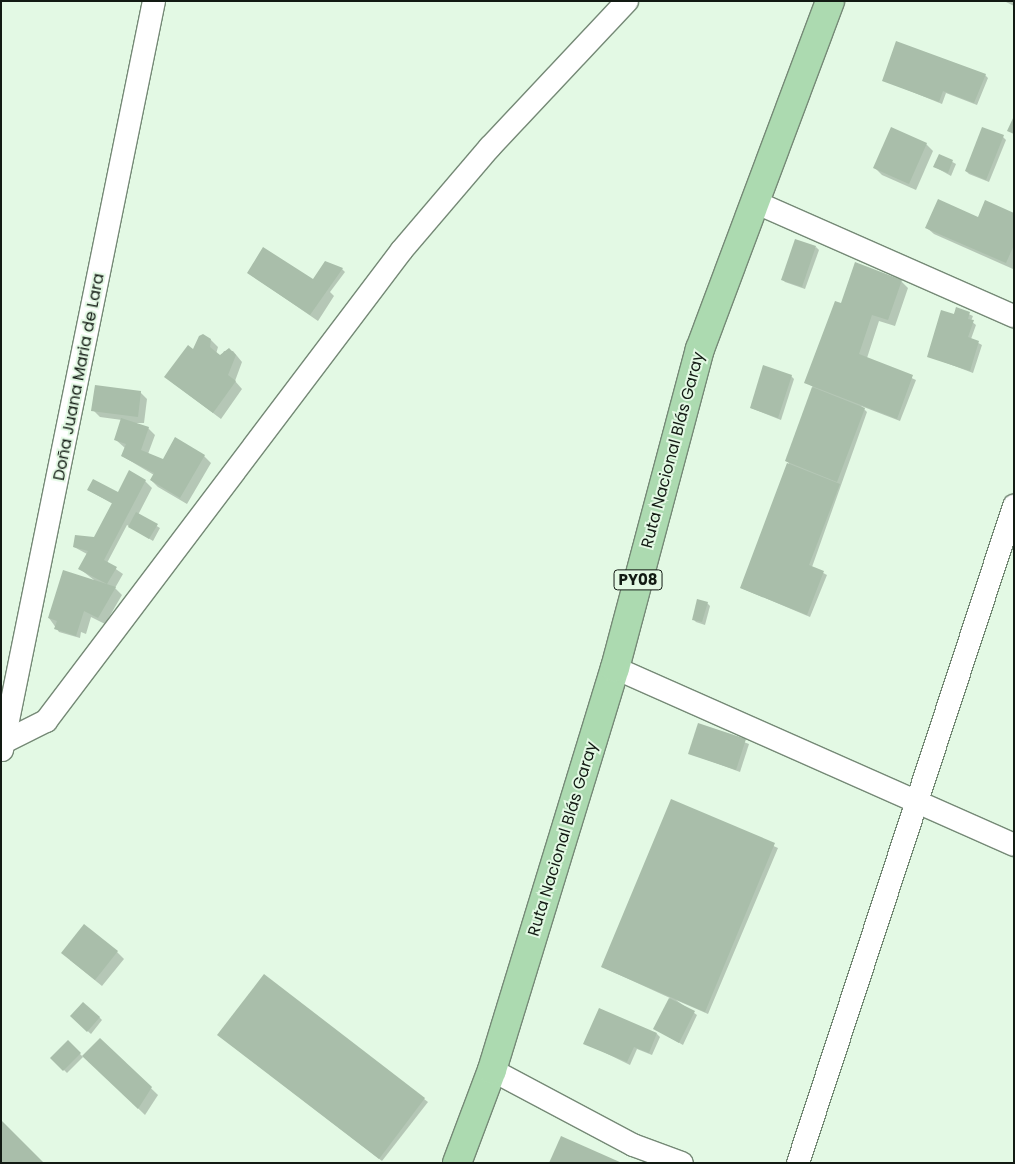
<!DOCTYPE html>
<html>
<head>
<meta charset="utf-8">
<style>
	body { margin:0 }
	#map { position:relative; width:1015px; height:1164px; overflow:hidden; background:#e3f9e4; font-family:Poppins,sans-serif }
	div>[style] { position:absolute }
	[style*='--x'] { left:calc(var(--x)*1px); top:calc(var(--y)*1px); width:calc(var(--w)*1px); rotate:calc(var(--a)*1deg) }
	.shadow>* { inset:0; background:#0003 }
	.building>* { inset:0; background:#a9beaa }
	.roads { filter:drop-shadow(1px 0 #758976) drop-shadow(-1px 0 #758976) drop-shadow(0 1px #758976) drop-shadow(0 -1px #758976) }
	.minor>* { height:22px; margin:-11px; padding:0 11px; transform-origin:11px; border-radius:11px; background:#fff }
	.trunk>* { height:28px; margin:-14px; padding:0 14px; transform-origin:14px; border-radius:14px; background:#acdab0 }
	span { translate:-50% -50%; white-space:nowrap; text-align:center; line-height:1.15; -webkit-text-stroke:4px #e3f9e4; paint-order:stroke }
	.shield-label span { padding:1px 4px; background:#e3f9e4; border:1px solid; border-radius:4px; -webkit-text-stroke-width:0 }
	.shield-label { font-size:15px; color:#121a13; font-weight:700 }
	.street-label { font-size:16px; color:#121a13 }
	.frame { position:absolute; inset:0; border:2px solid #121a13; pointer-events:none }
</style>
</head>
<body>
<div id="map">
	<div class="shadow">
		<i style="clip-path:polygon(1004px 1px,1014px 1px,1014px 6px)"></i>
		<i style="clip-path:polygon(985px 75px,988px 78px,977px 105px,946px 93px,942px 104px,883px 80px)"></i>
		<i style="clip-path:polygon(1003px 137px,1006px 140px,989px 182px,969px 174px,966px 171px)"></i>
		<i style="clip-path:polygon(926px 144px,933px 151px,916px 190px,882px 175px,875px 168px)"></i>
		<i style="clip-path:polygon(940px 155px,956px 164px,951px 176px,935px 167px)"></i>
		<i style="clip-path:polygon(1014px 214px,1013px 269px,934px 234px,927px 228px)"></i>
		<i style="clip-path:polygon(816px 247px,819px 250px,805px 289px,785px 282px,782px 279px)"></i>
		<i style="clip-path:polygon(342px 269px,345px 272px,330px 292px,334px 296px,318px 321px,248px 273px,314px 281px)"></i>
		<i style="clip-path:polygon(901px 281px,908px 288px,895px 326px,879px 321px,867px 358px,916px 380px,900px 421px,861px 406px,867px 412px,812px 567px,827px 575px,810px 617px,741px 588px,789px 463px,786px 461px,813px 387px,806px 382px,841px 305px)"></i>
		<i style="clip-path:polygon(957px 309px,973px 316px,971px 321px,976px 325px,971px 339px,982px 345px,973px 373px,928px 356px)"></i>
		<i style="clip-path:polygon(211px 340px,218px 347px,216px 354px,221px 357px,224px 351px,233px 351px,242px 362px,235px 381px,242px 389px,221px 419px,173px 383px,194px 351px)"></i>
		<i style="clip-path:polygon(791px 376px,794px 379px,781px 420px,751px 408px)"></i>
		<i style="clip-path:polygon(140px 392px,147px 399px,144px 423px,132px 423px,148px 428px,155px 435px,148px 454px,164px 461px,204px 456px,211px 463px,187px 504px,158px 487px,151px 480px,154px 475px,122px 456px,125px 448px,116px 440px,122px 420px,100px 417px,93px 410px)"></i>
		<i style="clip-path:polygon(145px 481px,152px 488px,138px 515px,160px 528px,153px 541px,127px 525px,107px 563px,123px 574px,115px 588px,122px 595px,105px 624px,91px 617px,86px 634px,81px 632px,80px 638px,59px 632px,49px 618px,94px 580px,80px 569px,87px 554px,74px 547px,95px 539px,113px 504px,88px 490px,118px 493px)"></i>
		<i style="clip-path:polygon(707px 603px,710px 606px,705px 625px,696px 622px,693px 619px)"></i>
		<i style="clip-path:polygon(699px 725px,749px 744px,740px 772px,689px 753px)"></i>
		<i style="clip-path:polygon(672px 801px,778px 848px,708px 1014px,676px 1000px,697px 1015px,683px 1045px,655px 1029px,670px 998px,602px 967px)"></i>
		<i style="clip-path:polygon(117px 952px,124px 959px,102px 986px,70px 960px)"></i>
		<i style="clip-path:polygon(264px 975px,428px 1102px,382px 1161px,222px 1038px)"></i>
		<i style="clip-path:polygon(71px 1016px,99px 1017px,102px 1020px,91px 1034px)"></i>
		<i style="clip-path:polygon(657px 1034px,660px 1037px,652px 1055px,637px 1049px,630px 1065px,585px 1043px)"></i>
		<i style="clip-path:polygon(100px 1039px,158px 1095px,145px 1115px,84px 1056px)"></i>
		<i style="clip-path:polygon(68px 1042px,83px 1057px,67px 1073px,52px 1058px)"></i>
	</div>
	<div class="building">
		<i style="clip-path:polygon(896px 41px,986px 74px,974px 103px,943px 91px,939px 102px,882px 81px)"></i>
		<i style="clip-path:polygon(1014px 116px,1014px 134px,1007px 131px)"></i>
		<i style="clip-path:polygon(891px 127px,927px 143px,909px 184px,873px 168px)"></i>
		<i style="clip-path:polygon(982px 127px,1004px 135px,986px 180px,965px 171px)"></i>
		<i style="clip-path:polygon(939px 154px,953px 160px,948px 173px,933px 167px)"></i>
		<i style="clip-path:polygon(938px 199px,978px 217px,985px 200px,1014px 213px,1014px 245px,1006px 263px,925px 228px)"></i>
		<i style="clip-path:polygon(795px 239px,816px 246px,802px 287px,781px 280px)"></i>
		<i style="clip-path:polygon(263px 247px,313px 279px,325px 261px,343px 268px,310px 315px,247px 273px)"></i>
		<i style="clip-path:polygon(855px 262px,902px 280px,888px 320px,872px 315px,859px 354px,913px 375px,897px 419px,804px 383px,835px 301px,841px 303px)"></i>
		<i style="clip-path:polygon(956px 307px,970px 312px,968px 319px,974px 320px,968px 337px,979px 341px,970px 371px,927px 357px,941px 310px,954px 314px)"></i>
		<i style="clip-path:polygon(203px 334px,211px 339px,210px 347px,220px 355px,229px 348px,236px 355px,228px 375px,236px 381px,213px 413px,164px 377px,188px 345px,193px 349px,199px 336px)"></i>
		<i style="clip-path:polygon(763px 365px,792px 375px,778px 418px,750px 408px)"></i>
		<i style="clip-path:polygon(95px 385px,141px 391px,138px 417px,91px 411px)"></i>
		<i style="clip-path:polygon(812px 387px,865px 408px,837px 482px,785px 461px)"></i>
		<i style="clip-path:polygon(121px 418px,149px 427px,141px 450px,163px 459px,175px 437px,205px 455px,180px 498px,150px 480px,154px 473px,121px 456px,126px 444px,114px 440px)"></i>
		<i style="clip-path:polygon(787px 463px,840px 484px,809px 565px,824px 571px,807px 615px,740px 588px)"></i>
		<i style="clip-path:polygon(129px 470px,146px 480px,104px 560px,117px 567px,107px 584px,78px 569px,88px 551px,73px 547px,75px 535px,94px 537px,112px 503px,87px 490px,93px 479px,118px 492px)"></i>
		<i style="clip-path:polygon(136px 512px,158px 524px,149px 539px,128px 527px)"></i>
		<i style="clip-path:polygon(63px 570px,116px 587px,98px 618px,84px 611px,76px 636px,54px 629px,57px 621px,48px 618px)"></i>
		<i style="clip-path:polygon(697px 599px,708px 602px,702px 622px,692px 620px)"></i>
		<i style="clip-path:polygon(698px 723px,746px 739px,736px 770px,688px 754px)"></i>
		<i style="clip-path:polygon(671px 799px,775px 843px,705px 1012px,601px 967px)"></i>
		<i style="clip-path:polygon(84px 924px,118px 951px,95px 980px,61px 953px)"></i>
		<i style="clip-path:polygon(264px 974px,425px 1098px,379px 1159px,217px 1035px)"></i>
		<i style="clip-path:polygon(669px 998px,695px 1011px,679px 1043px,653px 1029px)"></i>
		<i style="clip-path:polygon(83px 1002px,100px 1017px,87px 1032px,70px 1016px)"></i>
		<i style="clip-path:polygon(599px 1008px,657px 1033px,649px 1053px,634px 1047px,627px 1062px,583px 1044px)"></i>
		<i style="clip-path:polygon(100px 1038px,152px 1087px,138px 1109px,82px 1056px)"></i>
		<i style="clip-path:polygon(68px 1040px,81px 1053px,63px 1071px,50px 1058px)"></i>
		<i style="clip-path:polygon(1px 1120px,44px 1163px,1px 1163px)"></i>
		<i style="clip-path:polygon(561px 1136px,622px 1163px,549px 1163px)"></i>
	</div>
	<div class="roads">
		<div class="minor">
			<i style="--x:755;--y:202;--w:283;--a:23.8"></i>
			<i style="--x:615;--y:668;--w:436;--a:23.9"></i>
			<i style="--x:6;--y:741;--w:45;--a:-26.6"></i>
			<i style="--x:46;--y:721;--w:590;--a:-52.92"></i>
			<i style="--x:402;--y:250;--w:135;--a:-49.5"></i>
			<i style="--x:490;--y:147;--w:200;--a:-46.8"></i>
			<i style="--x:2;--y:750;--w:764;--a:-78.53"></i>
			<i style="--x:492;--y:1070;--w:160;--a:28"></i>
			<i style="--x:633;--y:1145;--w:52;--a:20.2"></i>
			<i style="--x:798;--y:1163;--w:692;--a:-71.8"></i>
		</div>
		<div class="trunk">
			<i style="--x:457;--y:1163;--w:99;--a:-69.4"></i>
			<i style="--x:492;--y:1070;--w:420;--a:-73"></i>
			<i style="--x:615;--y:668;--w:330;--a:-75.1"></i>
			<i style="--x:700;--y:349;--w:371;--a:-69.5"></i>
		</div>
	</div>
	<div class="shield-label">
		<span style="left:638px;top:580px">PY08</span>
	</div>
	<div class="street-label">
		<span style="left:79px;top:377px;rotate:-79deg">Doña Juana Maria de Lara</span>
		<span style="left:673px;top:450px;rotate:-75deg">Ruta Nacional Blás Garay</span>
		<span style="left:563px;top:839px;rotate:-73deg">Ruta Nacional Blás Garay</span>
	</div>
	<div class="frame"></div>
</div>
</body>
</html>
